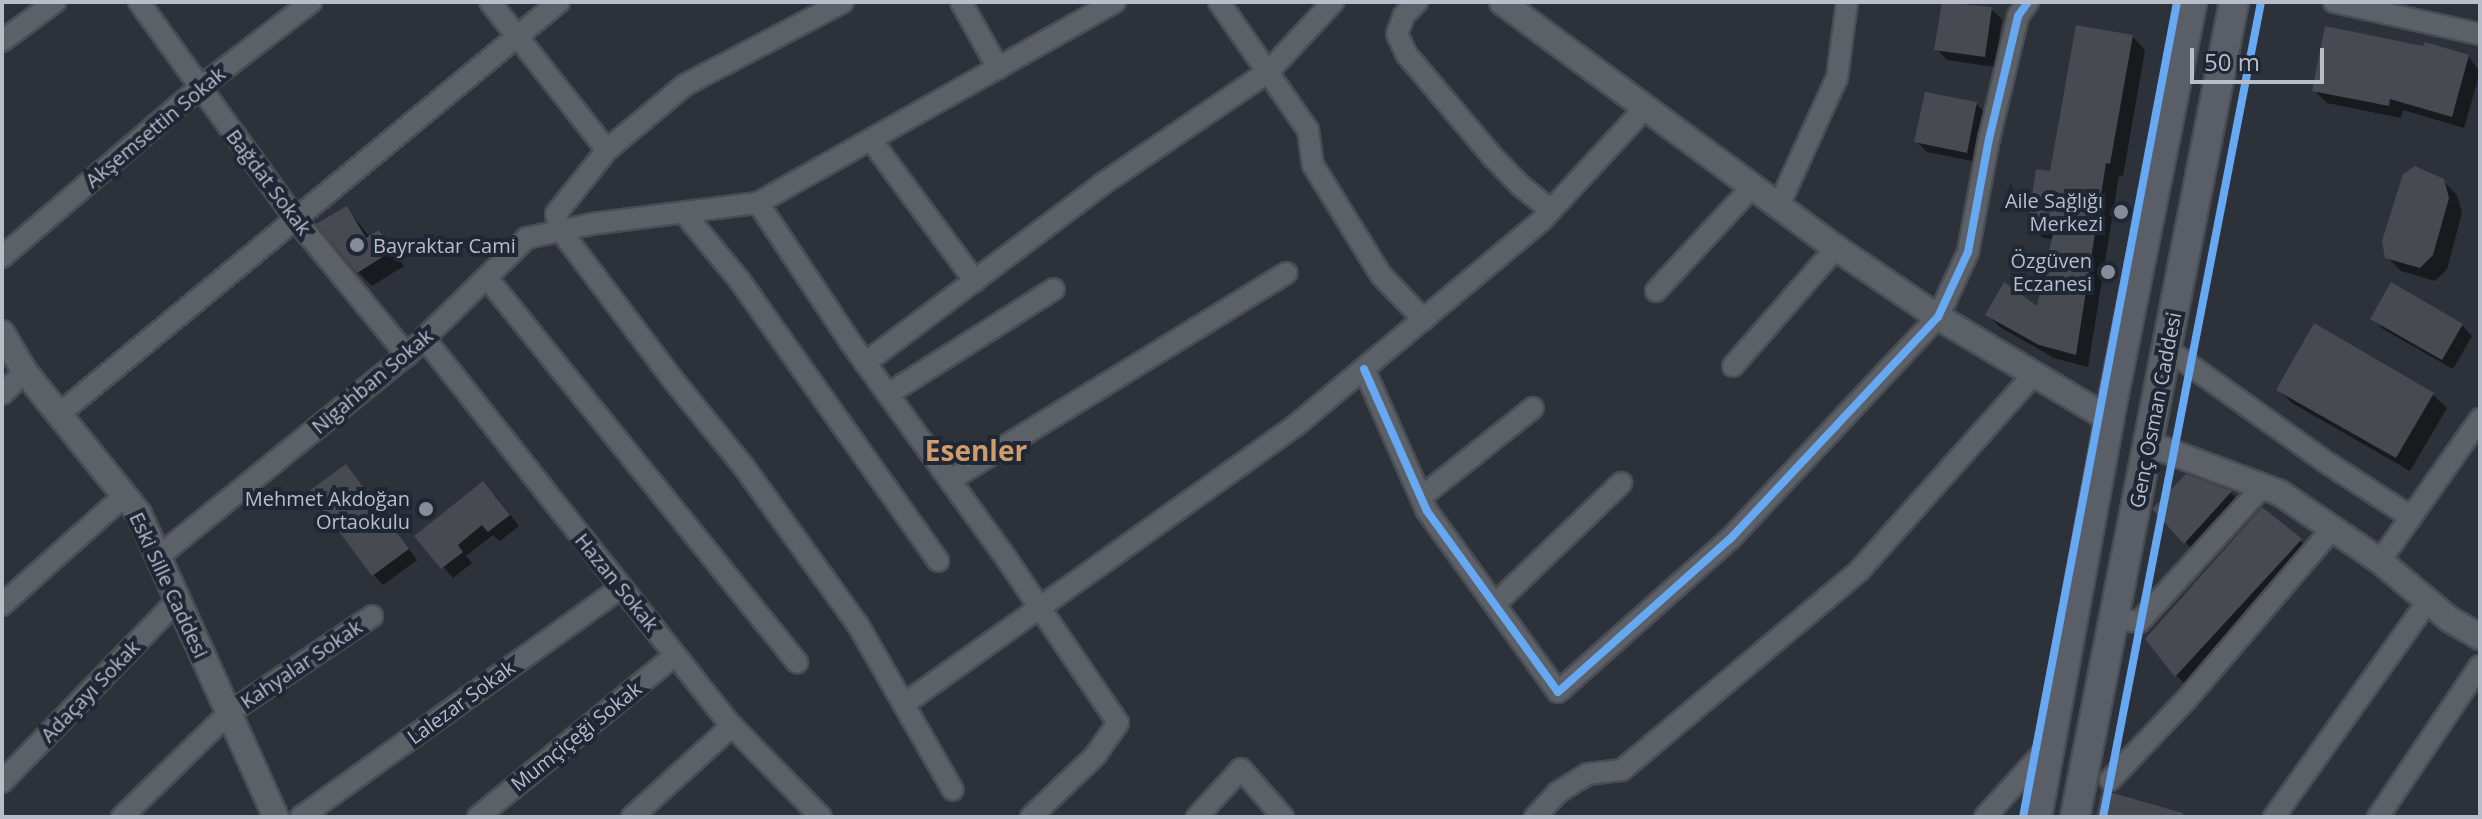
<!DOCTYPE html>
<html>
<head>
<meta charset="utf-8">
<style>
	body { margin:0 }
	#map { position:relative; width:2482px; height:819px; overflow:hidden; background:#2d3139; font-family:"Open Sans",sans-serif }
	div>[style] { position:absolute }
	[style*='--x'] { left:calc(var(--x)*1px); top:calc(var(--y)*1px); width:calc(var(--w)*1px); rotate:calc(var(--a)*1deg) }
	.shadow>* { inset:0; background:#0007 }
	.building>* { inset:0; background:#474a51 }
	.roads { filter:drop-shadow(2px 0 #4a4d54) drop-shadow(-2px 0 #4a4d54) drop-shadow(0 2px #4a4d54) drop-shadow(0 -2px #4a4d54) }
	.minor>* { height:20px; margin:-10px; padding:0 10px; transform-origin:10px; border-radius:10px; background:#5c6067 }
	.tertiary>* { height:24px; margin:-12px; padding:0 12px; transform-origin:12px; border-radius:12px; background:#5c6067 }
	.secondary>* { height:28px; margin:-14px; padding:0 14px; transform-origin:14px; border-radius:14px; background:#5a5e66 }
	.cycleway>* { height:8px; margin:-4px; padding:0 4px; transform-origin:4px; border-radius:4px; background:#66a8f1 }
	.dots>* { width:22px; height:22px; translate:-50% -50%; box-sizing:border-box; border:4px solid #1f2734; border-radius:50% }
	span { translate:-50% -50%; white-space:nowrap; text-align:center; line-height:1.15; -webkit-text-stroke:8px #1f2734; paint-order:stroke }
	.street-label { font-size:20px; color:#b7bdc9 }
	.poi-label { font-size:20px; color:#b7bdc9 }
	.right { translate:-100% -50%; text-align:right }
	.left { translate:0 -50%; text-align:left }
	.district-label { font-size:28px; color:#d09c6b; font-weight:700 }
	.frame { position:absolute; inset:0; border:4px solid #b7bdc9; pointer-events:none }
	.scale { position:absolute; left:2190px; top:48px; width:134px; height:36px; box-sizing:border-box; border:4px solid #b7bdc9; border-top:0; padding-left:10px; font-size:24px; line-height:28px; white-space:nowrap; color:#b7bdc9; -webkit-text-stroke:6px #1f2734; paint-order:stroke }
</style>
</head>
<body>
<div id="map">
	<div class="shadow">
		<i style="clip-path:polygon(1991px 9px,2002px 19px,1995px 67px,1947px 60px,1937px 49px)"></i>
		<i style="clip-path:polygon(2132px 36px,2145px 50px,2123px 176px,2119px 175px,2088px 367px,2054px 358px,2000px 327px,1987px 314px,2038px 309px,2054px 239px,2043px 238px,2030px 225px,2051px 173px)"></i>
		<i style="clip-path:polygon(2468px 56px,2480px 72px,2464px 128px,2403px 110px,2401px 118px,2327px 103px,2314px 90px)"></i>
		<i style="clip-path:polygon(1976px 104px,1987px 114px,1977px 162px,1927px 152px,1916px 141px)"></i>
		<i style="clip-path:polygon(2443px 181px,2457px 195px,2462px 213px,2447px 269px,2435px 281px,2401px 271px,2387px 257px)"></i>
		<i style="clip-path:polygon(347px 208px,370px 238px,379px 233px,404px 266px,372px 286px,358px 272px)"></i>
		<i style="clip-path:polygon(2373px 318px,2462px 325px,2472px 336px,2453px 369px,2383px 329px)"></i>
		<i style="clip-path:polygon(2315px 325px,2433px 395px,2447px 408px,2410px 471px,2292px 403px,2278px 389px)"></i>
		<i style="clip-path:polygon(346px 467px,417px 560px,383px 585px,373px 574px)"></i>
		<i style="clip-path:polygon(2186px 476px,2231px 493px,2241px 503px,2196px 552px,2185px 542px)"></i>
		<i style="clip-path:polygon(494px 494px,519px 526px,500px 541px,493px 535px,466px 556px,472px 563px,453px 578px,417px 536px)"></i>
		<i style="clip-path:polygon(2263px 510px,2311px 550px,2186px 685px,2176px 675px)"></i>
	</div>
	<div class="building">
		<i style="clip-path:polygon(1942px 2px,1992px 7px,1985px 57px,1934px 50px)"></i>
		<i style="clip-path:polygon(2076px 25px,2133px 35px,2110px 164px,2106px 163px,2076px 355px,2039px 345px,1985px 315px,2004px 282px,2037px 306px,2054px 229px,2028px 225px,2036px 169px,2050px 171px)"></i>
		<i style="clip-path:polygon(2325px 26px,2423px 46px,2425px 42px,2469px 55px,2452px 117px,2390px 99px,2389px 106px,2312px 91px)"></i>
		<i style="clip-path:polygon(1925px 92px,1977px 102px,1967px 153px,1914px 142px)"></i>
		<i style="clip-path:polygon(2415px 166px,2444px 179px,2449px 198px,2433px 255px,2420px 268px,2385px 258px,2382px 241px,2403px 174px)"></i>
		<i style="clip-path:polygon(347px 206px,366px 238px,379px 230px,392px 251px,357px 273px,316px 224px)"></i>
		<i style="clip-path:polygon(2391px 282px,2463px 324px,2442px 360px,2370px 319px)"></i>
		<i style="clip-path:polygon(2314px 323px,2434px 393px,2396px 458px,2276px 390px)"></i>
		<i style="clip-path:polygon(346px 464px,409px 549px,372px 576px,309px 491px)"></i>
		<i style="clip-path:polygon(2186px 474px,2232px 491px,2184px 544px,2152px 509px)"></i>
		<i style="clip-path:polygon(483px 481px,510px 515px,488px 532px,482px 525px,458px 545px,463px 552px,441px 569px,414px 536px)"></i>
		<i style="clip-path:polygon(2262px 507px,2302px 539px,2175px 677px,2145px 639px)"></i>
		<i style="clip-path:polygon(2102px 790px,2183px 813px,2183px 817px,2096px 817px)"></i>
	</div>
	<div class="roads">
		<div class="minor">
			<i style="--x:139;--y:2;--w:269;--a:54.2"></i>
			<i style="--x:296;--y:220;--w:175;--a:50.6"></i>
			<i style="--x:490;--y:2;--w:189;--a:51.7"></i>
			<i style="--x:843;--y:2;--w:178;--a:152.3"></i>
			<i style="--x:685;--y:85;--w:102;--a:140.2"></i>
			<i style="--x:607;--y:150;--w:82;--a:128.6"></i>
			<i style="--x:556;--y:214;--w:18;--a:74"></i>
			<i style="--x:561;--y:231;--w:194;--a:53"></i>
			<i style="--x:678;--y:386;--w:104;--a:50.8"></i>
			<i style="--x:744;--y:467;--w:195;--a:54.2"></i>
			<i style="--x:858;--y:625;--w:190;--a:60.1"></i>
			<i style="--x:961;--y:2;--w:76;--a:60.7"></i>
			<i style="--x:1219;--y:2;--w:156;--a:55.2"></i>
			<i style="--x:1308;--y:130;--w:35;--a:82"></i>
			<i style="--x:1313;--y:165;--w:129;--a:58.3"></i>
			<i style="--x:1381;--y:275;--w:62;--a:46.3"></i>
			<i style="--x:1417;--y:2;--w:18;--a:135"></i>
			<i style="--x:1404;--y:15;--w:20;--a:110"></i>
			<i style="--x:1397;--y:34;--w:23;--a:65"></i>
			<i style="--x:1407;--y:55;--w:132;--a:49.9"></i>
			<i style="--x:1492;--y:156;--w:42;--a:46"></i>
			<i style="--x:1521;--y:186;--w:38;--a:39"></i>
			<i style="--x:2334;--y:2;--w:149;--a:12.4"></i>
			<i style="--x:2;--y:41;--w:66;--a:-36.3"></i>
			<i style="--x:871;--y:140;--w:175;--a:53.6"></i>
			<i style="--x:758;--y:203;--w:168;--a:56.4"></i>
			<i style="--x:851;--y:343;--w:265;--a:54.2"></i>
			<i style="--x:1006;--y:558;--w:199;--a:55.8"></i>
			<i style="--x:1118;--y:723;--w:39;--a:125"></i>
			<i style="--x:1096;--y:755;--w:90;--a:136.4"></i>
			<i style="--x:1779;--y:205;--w:140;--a:-65.5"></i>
			<i style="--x:1837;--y:78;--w:77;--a:-82.5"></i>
			<i style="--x:684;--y:213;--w:88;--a:50.5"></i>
			<i style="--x:740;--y:281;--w:343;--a:54.7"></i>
			<i style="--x:2;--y:257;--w:258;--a:-40.6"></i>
			<i style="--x:198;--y:89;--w:143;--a:-37.6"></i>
			<i style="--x:487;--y:278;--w:494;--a:51.1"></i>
			<i style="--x:1656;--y:291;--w:143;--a:-47.3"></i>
			<i style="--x:424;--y:338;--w:495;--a:51.6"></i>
			<i style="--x:732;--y:726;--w:127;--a:45.6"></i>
			<i style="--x:2167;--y:349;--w:199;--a:35.4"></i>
			<i style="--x:2329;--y:464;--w:98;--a:32.9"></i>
			<i style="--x:865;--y:363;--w:296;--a:-37"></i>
			<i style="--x:1101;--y:185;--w:202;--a:-34.1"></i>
			<i style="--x:1268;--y:72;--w:96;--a:-47.1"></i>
			<i style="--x:1733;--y:366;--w:157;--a:-48.9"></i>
			<i style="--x:1364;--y:369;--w:155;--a:66.1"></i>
			<i style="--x:1427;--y:511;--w:223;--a:54.1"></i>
			<i style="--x:1558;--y:692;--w:230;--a:-41.7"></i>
			<i style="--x:1730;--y:539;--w:304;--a:-46.9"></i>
			<i style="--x:1938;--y:317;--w:72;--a:-65.2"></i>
			<i style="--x:1968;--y:252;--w:115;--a:-79.5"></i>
			<i style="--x:1989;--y:139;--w:126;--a:-76.7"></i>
			<i style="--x:2018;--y:16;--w:17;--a:-54"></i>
			<i style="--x:2;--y:394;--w:32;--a:-44"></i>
			<i style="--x:888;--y:394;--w:196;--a:-32.3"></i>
			<i style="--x:59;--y:414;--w:648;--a:-39.49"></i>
			<i style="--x:950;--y:480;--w:395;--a:-31.6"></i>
			<i style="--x:1421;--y:497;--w:143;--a:-38.5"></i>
			<i style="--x:158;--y:557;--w:321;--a:-39.1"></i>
			<i style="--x:407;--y:355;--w:168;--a:-44.3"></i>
			<i style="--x:527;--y:238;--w:66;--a:-12.3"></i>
			<i style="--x:591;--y:224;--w:168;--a:-7.2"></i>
			<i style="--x:758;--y:203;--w:410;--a:-29.4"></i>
			<i style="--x:2380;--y:561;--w:174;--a:-54.8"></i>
			<i style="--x:1495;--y:604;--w:175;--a:-43.8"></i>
			<i style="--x:2;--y:605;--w:164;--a:-41.8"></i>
			<i style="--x:2115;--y:619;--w:24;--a:7"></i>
			<i style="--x:2139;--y:622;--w:184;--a:-47.6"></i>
			<i style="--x:904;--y:704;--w:480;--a:-35.4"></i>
			<i style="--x:1295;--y:426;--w:322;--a:-39.8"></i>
			<i style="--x:1542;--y:220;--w:152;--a:-47.4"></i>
			<i style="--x:2110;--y:780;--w:110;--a:-46.5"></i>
			<i style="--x:2186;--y:700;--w:226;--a:-49.5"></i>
			<i style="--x:2;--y:782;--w:253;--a:-46"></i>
			<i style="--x:122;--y:817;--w:149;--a:-44.2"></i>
			<i style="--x:229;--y:713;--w:173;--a:-34.1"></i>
			<i style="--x:301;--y:817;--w:393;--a:-35.6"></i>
			<i style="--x:478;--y:817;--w:255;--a:-39.4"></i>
			<i style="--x:632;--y:817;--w:135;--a:-42.3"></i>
			<i style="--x:1197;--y:817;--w:65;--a:-47.5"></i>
			<i style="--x:1241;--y:769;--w:64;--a:48.8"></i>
			<i style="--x:1535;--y:817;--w:33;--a:-47"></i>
			<i style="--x:1557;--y:793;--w:36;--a:-32"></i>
			<i style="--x:1588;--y:774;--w:34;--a:-7"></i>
			<i style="--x:1622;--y:770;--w:311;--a:-40"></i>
			<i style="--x:1860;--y:570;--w:261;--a:-48.4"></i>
			<i style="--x:1985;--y:817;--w:94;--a:-48"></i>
			<i style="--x:2274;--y:817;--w:265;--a:-54.5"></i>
			<i style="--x:2378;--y:817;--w:182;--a:-56"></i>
		</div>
		<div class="tertiary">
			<i style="--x:1502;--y:2;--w:415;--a:36.4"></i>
			<i style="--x:1836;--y:248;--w:123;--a:34.1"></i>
			<i style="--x:1938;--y:317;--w:199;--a:30.8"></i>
			<i style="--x:2;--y:333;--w:45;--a:59.5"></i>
			<i style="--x:25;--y:372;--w:182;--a:51.2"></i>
			<i style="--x:139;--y:514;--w:333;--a:65.7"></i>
			<i style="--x:2149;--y:444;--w:140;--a:20.5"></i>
			<i style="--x:2280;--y:493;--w:121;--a:34.2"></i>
			<i style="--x:2380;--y:561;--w:90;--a:40"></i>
			<i style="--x:2449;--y:619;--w:36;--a:30"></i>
		</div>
		<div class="secondary">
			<i style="--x:2037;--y:817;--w:404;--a:-79.7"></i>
			<i style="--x:2109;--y:419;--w:425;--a:-78.7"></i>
			<i style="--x:2075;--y:817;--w:830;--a:-78.96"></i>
		</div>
	</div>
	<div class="cycleway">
		<i style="--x:1364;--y:369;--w:155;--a:66.1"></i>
		<i style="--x:1427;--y:511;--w:223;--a:54.1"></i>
		<i style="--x:1558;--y:692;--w:230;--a:-41.7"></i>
		<i style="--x:1730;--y:539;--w:304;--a:-46.9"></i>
		<i style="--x:1938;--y:317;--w:72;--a:-65.2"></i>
		<i style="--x:1968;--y:252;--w:115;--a:-79.5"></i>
		<i style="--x:1989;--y:139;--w:126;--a:-76.7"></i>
		<i style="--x:2018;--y:16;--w:17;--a:-54"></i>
		<i style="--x:2023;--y:817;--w:829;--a:-79.3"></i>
		<i style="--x:2103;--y:817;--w:830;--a:-79.03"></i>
	</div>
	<div class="dots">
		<i style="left:2121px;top:212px;background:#878c97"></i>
		<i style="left:357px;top:245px;background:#878c97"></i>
		<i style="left:2108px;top:272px;background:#878c97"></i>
		<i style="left:426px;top:509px;background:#878c97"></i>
	</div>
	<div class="street-label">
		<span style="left:155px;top:127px;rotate:-40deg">Akşemsettin Sokak</span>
		<span style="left:269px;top:182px;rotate:53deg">Bağdat Sokak</span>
		<span style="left:372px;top:381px;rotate:-40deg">Nigahban Sokak</span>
		<span style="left:2155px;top:410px;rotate:-79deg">Genç Osman Caddesi</span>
		<span style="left:617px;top:582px;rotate:51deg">Hazan Sokak</span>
		<span style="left:169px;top:585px;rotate:65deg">Eski Sille Caddesi</span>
		<span style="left:301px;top:664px;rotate:-34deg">Kahyalar Sokak</span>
		<span style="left:90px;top:691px;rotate:-46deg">Adaçayı Sokak</span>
		<span style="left:461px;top:702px;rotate:-36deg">Lalezar Sokak</span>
		<span style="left:576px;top:736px;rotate:-39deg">Mumçiçeği Sokak</span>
	</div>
	<div class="poi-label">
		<span class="right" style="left:2103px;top:212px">Aile Sağlığı<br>Merkezi</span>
		<span class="left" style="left:373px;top:245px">Bayraktar Cami</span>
		<span class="right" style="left:2092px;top:272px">Özgüven<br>Eczanesi</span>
		<span class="right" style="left:410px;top:510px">Mehmet Akdoğan<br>Ortaokulu</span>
	</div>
	<div class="district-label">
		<span style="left:976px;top:450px">Esenler</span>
	</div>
	<div class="frame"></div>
	<div class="scale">50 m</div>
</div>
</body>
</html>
